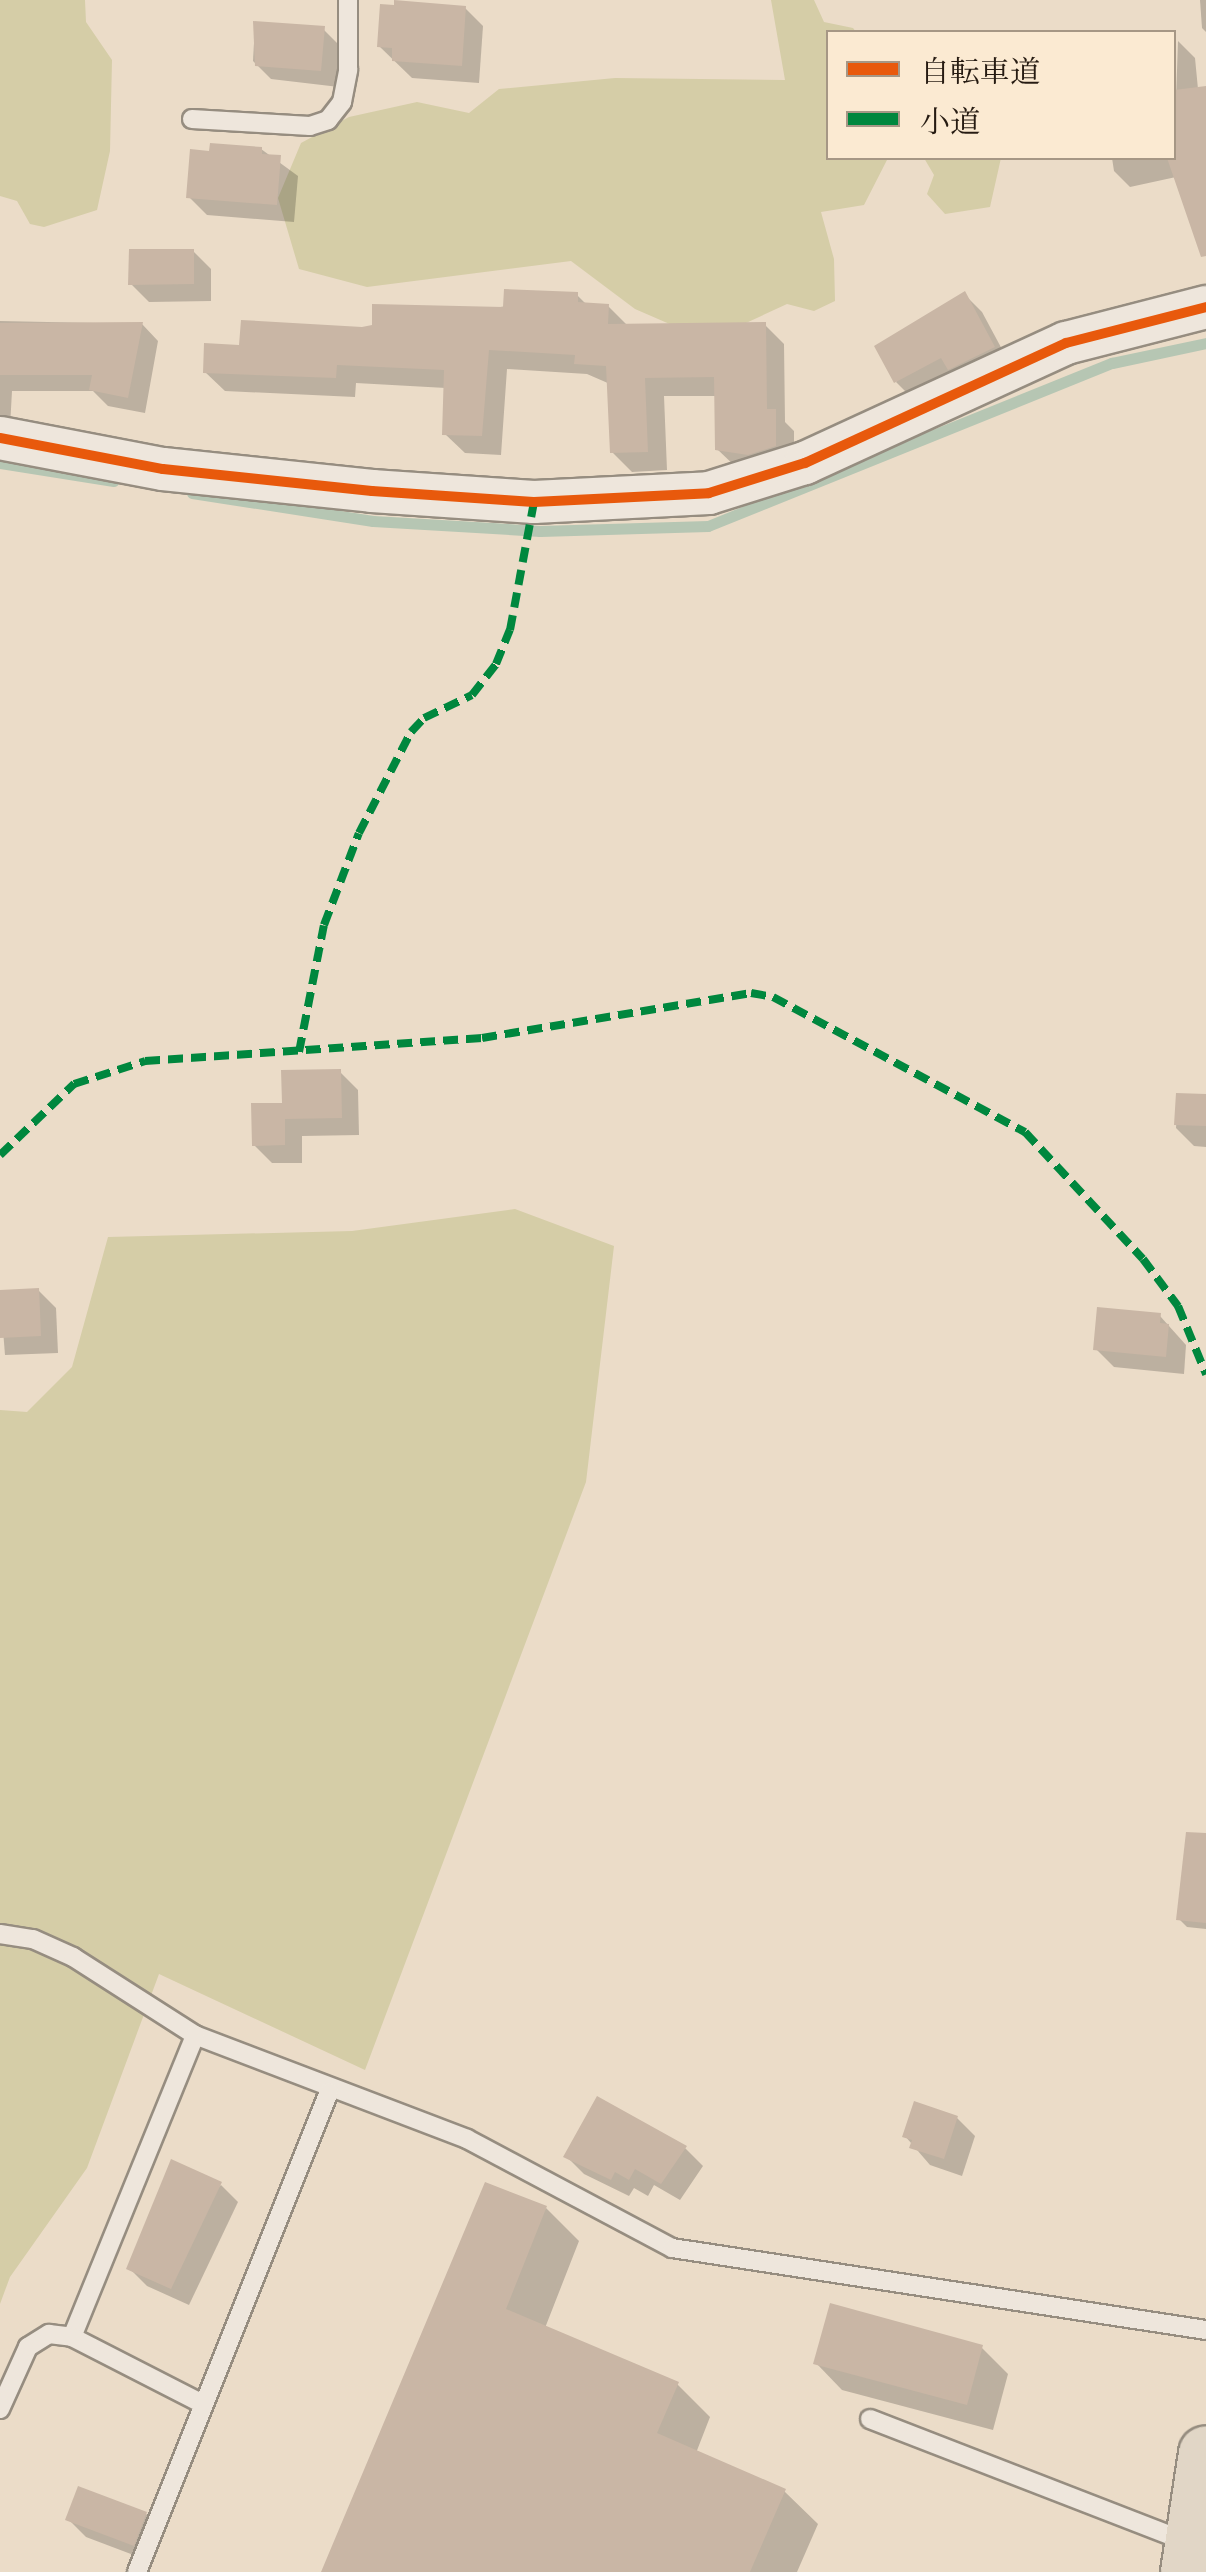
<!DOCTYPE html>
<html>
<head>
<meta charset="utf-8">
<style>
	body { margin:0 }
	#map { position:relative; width:1206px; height:2572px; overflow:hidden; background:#ebdcc8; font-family:"IM FELL Great Primer","Noto Serif JP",serif }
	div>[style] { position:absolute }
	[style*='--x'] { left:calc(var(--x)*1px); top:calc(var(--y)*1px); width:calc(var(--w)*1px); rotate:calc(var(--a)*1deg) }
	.green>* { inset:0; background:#d5cda7 }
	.shadow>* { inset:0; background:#0003 }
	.stream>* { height:11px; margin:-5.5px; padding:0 5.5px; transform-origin:5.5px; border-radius:5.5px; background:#b6c6b3 }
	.building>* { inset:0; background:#c9b6a5 }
	.roads { filter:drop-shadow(2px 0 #968d80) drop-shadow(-2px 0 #968d80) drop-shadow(0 2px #968d80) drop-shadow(0 -2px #968d80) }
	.service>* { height:18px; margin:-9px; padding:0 9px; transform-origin:9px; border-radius:9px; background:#eee6dc }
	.tertiary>* { height:42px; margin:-21px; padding:0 21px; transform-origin:21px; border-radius:21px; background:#eee6dc }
	.trunk>* { height:55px; margin:-27.5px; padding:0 27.5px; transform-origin:27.5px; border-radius:27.5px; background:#e1d6c6 }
	.quiet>* { height:8px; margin-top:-4px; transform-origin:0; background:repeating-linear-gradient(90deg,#00873e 0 15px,transparent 0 23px) }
	.cycleway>* { height:10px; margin:-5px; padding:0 5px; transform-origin:5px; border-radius:5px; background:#e8590c }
	span { translate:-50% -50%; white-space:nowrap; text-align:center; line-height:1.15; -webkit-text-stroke:8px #fbead2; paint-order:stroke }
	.legend { position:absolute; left:826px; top:30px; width:350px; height:130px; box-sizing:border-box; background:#fbead2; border:2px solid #a69785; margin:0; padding:12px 18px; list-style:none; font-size:30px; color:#261b12 }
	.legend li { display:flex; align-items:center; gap:20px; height:50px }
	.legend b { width:50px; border:2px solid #a69785 }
</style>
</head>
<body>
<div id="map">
	<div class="green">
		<i style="clip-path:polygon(0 0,85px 0,86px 22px,112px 60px,110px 151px,97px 210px,44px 227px,30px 224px,17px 201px,0 196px)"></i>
		<i style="clip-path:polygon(771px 0,814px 0,824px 22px,853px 28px,856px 32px,828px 32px,828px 158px,888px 158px,864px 205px,821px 212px,834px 259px,835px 301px,814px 311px,787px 304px,746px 323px,688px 332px,635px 309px,571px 261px,367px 287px,299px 269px,278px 198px,301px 143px,349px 117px,417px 102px,469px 113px,499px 89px,615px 78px,785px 80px)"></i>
		<i style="clip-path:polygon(924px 158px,1001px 158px,990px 207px,945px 214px,927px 194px,934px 175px)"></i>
		<i style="clip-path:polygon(515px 1209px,614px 1246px,586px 1482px,365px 2070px,159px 1974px,87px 2168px,10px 2277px,0 2304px,0 1410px,27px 1412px,72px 1367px,108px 1237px,352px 1231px)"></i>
	</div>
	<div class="shadow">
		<i style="clip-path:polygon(1200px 0,1206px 0,1206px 32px,1202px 28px)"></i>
		<i style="clip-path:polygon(465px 8px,483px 26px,479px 83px,412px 78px,379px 46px)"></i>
		<i style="clip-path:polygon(255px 24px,323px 29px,341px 47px,339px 87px,271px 79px,253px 61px)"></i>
		<i style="clip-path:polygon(1178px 41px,1195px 58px,1198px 89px,1206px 89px,1206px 248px,1176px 177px,1130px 187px,1114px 171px,1112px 158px,1174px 158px)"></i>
		<i style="clip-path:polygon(261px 149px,298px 176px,294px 222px,207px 215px,189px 197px)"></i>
		<i style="clip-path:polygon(193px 251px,211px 269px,211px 301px,149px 302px,131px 284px)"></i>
		<i style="clip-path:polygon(964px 294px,982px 312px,1011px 366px,914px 400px,896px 382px)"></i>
		<i style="clip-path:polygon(577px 295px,587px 305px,608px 306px,628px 326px,765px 325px,784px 344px,785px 422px,794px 431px,794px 465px,737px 468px,717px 449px,717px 396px,664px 396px,667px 470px,632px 472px,612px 452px,610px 384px,587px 374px,507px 369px,501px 455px,465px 453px,445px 434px,446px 388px,356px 383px,355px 397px,225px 391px,205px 372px,242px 347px)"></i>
		<i style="clip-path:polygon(0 321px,142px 324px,158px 341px,145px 413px,108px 406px,93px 391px,12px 391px,10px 427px,0 426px)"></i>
		<i style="clip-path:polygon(340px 1072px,358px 1090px,359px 1135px,302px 1136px,302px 1163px,272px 1163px,254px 1145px,284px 1105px)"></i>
		<i style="clip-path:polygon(1178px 1095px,1206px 1097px,1206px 1147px,1194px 1146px,1176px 1128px)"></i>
		<i style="clip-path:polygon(38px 1290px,56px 1308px,58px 1353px,5px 1355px,0 1292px)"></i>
		<i style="clip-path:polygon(1160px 1316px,1186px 1345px,1184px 1374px,1114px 1367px,1096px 1349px)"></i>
		<i style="clip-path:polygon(1206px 1891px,1206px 1929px,1187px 1927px,1179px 1919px)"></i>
		<i style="clip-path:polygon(957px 2118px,975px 2136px,962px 2176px,930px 2165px,905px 2136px)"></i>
		<i style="clip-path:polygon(685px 2148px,703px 2166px,680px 2200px,654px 2185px,648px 2196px,634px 2188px,629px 2196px,584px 2174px,566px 2156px)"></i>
		<i style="clip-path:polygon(221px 2185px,238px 2202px,189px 2305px,147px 2286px,129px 2268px)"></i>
		<i style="clip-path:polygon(546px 2208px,579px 2241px,545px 2328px,677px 2384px,710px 2417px,696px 2453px,784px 2491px,818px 2524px,797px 2572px,324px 2572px)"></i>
		<i style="clip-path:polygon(981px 2347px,1008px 2374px,993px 2430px,842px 2390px,816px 2363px)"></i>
		<i style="clip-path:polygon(146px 2514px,164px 2532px,152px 2562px,86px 2537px,68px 2519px)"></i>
	</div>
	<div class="stream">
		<i style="--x:0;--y:463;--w:115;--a:9"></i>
		<i style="--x:192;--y:493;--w:183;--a:8.8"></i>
		<i style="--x:373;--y:521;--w:167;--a:3.4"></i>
		<i style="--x:540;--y:531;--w:168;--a:-1.7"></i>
		<i style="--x:708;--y:526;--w:436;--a:-22"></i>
		<i style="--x:1112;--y:363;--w:96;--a:-12"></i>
	</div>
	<div class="building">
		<i style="clip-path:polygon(394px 0,466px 6px,462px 66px,392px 61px,392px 48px,377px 47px,380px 4px,394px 5px)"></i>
		<i style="clip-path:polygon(253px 21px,325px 26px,321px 71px,255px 66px)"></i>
		<i style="clip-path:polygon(1206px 86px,1206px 256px,1201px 257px,1167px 158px,1174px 158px,1174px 90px)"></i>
		<i style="clip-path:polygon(210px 143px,262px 147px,262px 154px,281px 155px,277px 205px,186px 198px,190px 149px,209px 151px)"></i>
		<i style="clip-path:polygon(129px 249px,194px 249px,194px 284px,128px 285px)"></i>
		<i style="clip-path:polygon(504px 289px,578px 292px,578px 302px,609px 304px,608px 324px,766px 322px,767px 409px,776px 409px,776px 446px,748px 455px,715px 450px,714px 377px,645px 378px,648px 452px,610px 453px,606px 366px,574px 364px,575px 355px,489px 350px,482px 436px,442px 435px,444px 370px,337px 365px,336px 378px,203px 373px,204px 343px,239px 345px,241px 320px,362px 327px,372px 325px,372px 304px,503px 307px)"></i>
		<i style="clip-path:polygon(965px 291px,995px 347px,948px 370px,941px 358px,894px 383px,874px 346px)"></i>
		<i style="clip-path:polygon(143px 322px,128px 398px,89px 390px,92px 375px,0 375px,0 323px)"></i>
		<i style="clip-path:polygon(341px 1069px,342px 1118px,285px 1119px,285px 1145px,252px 1146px,251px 1103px,282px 1103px,281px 1070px)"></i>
		<i style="clip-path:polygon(1176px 1093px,1206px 1094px,1206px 1126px,1174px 1125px)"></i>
		<i style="clip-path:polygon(39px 1288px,41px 1336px,0 1338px,0 1290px)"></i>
		<i style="clip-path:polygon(1097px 1307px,1161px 1313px,1160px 1323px,1169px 1324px,1166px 1357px,1093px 1350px)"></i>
		<i style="clip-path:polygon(1186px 1832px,1206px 1833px,1206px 1923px,1176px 1920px)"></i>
		<i style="clip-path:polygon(597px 2096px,687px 2146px,661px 2184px,635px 2169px,629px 2180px,615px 2172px,611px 2180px,563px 2157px)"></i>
		<i style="clip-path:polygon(914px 2101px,958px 2116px,944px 2159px,909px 2148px,912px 2140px,902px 2137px)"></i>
		<i style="clip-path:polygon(171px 2159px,222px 2182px,171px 2289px,126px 2269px)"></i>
		<i style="clip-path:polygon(485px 2182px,547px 2206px,506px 2309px,679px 2382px,657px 2433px,786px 2489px,750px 2572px,321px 2572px)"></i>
		<i style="clip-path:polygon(830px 2303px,983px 2345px,967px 2405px,813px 2364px)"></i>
		<i style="clip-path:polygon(78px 2486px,147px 2512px,134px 2546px,65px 2520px)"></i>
	</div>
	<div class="roads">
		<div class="service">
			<i style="--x:192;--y:119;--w:118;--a:3.4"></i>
			<i style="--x:310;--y:126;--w:19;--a:-18"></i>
			<i style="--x:328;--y:120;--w:23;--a:-52"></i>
			<i style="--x:342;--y:102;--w:33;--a:-79"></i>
			<i style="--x:348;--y:70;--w:70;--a:-90"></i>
			<i style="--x:0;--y:1934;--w:33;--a:9"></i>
			<i style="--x:33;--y:1939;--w:44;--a:24.2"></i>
			<i style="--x:73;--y:1957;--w:145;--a:32.6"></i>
			<i style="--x:195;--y:2035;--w:291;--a:20.9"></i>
			<i style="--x:467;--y:2139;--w:232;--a:28"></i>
			<i style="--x:672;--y:2248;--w:540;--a:8.73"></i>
			<i style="--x:72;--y:2337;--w:326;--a:-67.8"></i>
			<i style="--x:0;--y:2409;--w:68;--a:-65.7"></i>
			<i style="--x:28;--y:2347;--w:25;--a:-32"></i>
			<i style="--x:49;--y:2334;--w:23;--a:7"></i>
			<i style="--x:72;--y:2337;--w:147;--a:27.1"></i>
			<i style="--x:870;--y:2419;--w:340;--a:21.2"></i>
			<i style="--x:137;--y:2572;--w:517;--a:-68.2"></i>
		</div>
		<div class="tertiary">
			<i style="--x:0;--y:438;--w:166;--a:10.8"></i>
			<i style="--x:163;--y:469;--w:210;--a:6"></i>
			<i style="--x:372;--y:491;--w:162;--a:3.9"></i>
			<i style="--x:534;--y:502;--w:175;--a:-2.9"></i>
			<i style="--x:709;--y:493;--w:101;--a:-17.4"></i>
			<i style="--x:805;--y:463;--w:287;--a:-24.7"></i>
			<i style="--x:1066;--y:343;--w:145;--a:-14.4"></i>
		</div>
		<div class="trunk">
			<i style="--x:1188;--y:2572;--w:120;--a:-81.4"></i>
		</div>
	</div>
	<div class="quiet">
		<i style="--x:299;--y:1052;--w:129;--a:-78.9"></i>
		<i style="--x:324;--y:925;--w:98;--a:-69.2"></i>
		<i style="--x:359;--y:833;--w:114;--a:-62.8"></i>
		<i style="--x:411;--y:732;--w:19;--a:-47"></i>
		<i style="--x:424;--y:718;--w:53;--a:-25.6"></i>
		<i style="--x:472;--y:695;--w:39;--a:-52"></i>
		<i style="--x:496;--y:664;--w:37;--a:-68"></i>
		<i style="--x:510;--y:630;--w:130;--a:-79.4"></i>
		<i style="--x:0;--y:1155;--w:103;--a:-43.8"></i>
		<i style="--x:74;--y:1084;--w:75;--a:-17.9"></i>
		<i style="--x:145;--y:1061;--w:338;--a:-3.9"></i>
		<i style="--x:482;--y:1038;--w:273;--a:-9.5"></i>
		<i style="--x:751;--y:993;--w:22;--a:10"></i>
		<i style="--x:773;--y:997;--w:286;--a:28.2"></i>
		<i style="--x:1025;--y:1132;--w:173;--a:47.1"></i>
		<i style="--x:1143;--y:1259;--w:59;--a:53.3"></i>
		<i style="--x:1178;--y:1306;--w:74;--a:67.6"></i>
	</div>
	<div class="cycleway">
		<i style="--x:0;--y:438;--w:166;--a:10.8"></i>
		<i style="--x:163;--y:469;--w:210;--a:6"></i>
		<i style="--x:372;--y:491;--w:162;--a:3.9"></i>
		<i style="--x:534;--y:502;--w:175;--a:-2.9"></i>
		<i style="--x:709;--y:493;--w:101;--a:-17.4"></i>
		<i style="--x:805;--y:463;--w:287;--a:-24.7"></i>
		<i style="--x:1066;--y:343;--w:145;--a:-14.4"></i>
	</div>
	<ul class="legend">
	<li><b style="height:12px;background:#e8590c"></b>自転車道</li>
	<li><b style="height:12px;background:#00873e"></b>小道</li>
	</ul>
</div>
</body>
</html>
